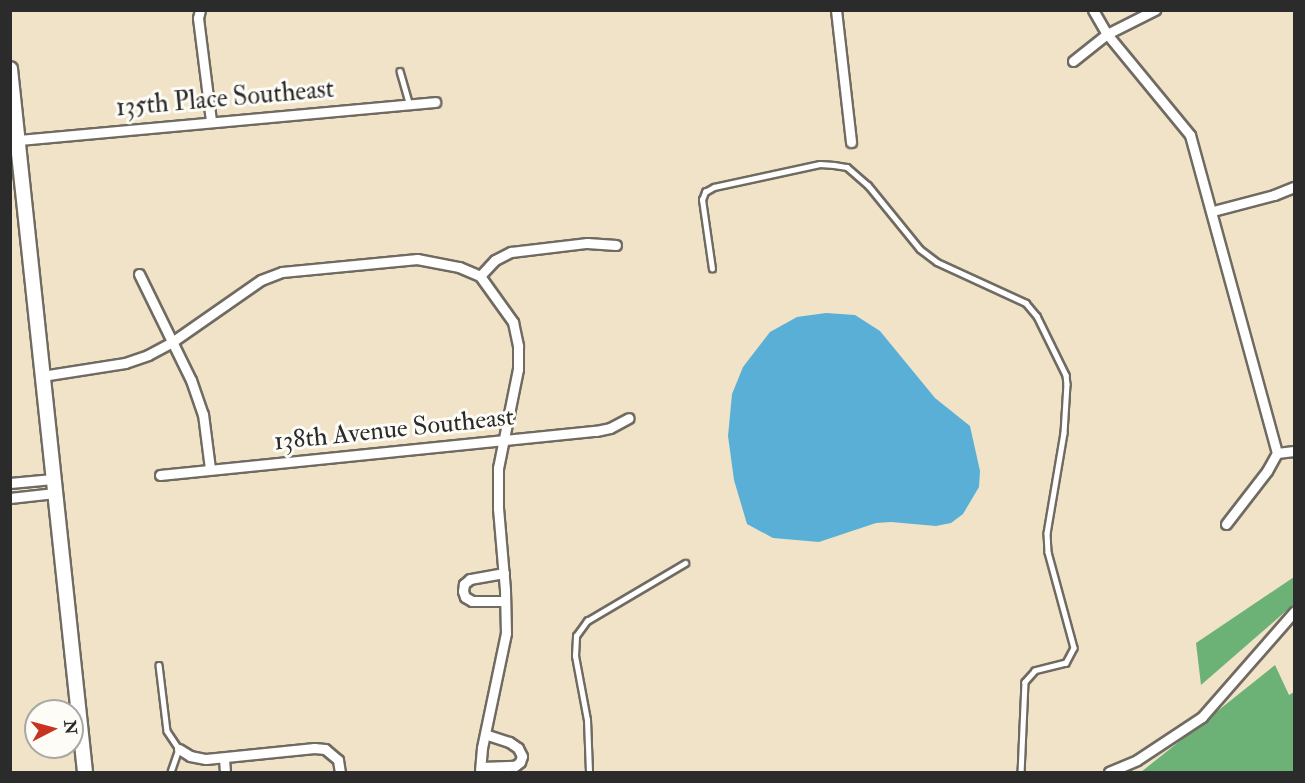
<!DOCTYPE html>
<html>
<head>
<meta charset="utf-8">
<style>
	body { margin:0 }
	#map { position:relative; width:1305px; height:783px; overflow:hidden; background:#f1e3c7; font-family:"IM FELL Double Pica",serif }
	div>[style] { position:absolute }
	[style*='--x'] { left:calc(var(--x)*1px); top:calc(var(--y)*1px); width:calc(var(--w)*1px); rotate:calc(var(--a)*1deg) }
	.forest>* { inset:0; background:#6cb277 }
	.water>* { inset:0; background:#5aafd6 }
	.roads { filter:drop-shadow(2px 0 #706b62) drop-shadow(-2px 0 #706b62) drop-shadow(0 2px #706b62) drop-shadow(0 -2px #706b62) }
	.service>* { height:4.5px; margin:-2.25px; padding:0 2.25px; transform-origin:2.25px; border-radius:2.25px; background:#fff }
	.minor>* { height:9px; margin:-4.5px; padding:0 4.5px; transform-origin:4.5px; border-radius:4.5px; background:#fff }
	.secondary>* { height:14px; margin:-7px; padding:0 7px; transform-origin:7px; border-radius:7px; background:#fff }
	span { translate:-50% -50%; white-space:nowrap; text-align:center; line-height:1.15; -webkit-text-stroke:6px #fdfcf7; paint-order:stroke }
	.street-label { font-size:26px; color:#2b2b2b }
	.frame { position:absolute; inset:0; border:12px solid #2b2b2b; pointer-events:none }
	.north { position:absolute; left:24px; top:699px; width:60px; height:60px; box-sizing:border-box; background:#fdfcf7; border:2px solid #a9a8a5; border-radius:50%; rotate:84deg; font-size:16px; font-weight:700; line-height:24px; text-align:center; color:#2b2b2b }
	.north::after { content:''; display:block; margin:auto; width:21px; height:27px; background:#c8321e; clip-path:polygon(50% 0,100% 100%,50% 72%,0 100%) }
</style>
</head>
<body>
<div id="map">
	<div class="forest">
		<i style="clip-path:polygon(1294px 577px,1294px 604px,1201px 685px,1196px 643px)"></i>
		<i style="clip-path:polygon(1275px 665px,1289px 695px,1294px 692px,1294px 772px,1141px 772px)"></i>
	</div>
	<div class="water">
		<i style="clip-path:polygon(826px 313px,855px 315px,880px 331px,935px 398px,970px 426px,980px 471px,979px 487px,963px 514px,951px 523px,936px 526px,891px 522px,876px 523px,819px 542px,773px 538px,747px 524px,734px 480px,728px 436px,732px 394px,743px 367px,770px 332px,797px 317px)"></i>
	</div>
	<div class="roads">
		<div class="service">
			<i style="--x:400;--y:71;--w:33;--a:74"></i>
			<i style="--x:712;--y:269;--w:70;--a:-98.2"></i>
			<i style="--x:702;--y:200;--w:9;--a:-69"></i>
			<i style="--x:705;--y:192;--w:10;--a:-29"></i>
			<i style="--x:714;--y:187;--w:108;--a:-12.2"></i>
			<i style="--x:820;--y:164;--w:14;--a:4"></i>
			<i style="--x:834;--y:165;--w:13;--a:9"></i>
			<i style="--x:847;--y:167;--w:28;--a:41"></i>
			<i style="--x:868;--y:185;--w:82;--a:50.9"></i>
			<i style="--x:920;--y:249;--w:21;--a:37"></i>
			<i style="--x:937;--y:262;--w:98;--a:24.7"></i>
			<i style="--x:1026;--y:303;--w:17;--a:50"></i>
			<i style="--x:1037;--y:316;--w:66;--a:63.8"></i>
			<i style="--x:1066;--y:375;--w:9;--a:84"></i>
			<i style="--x:1067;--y:384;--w:49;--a:93.5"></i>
			<i style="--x:1064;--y:433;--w:101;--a:99.6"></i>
			<i style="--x:1047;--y:533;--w:19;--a:87"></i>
			<i style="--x:1048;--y:552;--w:99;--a:74.8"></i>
			<i style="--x:1074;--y:648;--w:17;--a:118"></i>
			<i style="--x:1066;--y:663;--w:32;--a:166"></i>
			<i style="--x:1035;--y:671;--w:15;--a:132"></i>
			<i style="--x:1025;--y:682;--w:90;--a:92.5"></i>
			<i style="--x:159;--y:665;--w:66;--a:83.1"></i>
			<i style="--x:167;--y:731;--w:22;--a:56"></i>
			<i style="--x:179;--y:749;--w:24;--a:109"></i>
			<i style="--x:589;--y:772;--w:52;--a:-92.2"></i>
			<i style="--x:587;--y:720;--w:65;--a:-100.6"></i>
			<i style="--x:575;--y:656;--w:20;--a:-87"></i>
			<i style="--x:576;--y:636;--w:19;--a:-54"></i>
			<i style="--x:587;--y:621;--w:114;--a:-30.6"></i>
		</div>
		<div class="minor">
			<i style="--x:200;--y:10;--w:8;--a:104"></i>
			<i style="--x:198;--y:18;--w:104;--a:82.8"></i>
			<i style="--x:836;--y:10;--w:133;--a:83.5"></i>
			<i style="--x:1093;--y:10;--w:28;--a:60"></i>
			<i style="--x:1107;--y:34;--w:131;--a:50.6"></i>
			<i style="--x:1190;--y:135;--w:330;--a:74.7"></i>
			<i style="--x:1073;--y:61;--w:43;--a:-38.5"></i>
			<i style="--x:1107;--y:34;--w:54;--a:-26.6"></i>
			<i style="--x:18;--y:140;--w:419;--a:-5.2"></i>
			<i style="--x:1213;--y:211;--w:63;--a:-14.7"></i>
			<i style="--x:1274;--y:195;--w:22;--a:-22"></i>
			<i style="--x:139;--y:274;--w:118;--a:63.9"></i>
			<i style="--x:191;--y:380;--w:36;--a:71"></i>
			<i style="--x:203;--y:414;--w:55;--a:82.7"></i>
			<i style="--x:480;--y:276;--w:22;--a:-47"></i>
			<i style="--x:495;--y:260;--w:18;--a:-27"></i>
			<i style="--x:511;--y:252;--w:77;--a:-6.8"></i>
			<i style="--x:587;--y:243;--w:29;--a:4"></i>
			<i style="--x:42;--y:376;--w:84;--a:-8.9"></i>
			<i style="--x:125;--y:363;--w:24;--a:-19"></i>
			<i style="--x:148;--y:355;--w:27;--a:-28"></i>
			<i style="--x:172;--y:342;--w:108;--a:-34.9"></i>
			<i style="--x:261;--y:280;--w:22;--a:-21"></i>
			<i style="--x:282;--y:272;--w:136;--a:-5.5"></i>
			<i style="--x:417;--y:259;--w:43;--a:10.8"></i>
			<i style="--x:459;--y:267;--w:23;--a:23"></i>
			<i style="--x:480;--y:276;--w:57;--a:54.3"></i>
			<i style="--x:513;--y:322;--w:25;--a:78"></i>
			<i style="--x:518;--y:346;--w:23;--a:90"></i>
			<i style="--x:518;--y:369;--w:101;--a:101.4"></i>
			<i style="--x:498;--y:468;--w:40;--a:90"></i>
			<i style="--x:498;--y:508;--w:82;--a:85.1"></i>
			<i style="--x:505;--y:590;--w:43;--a:88.7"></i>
			<i style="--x:506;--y:633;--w:117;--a:101.8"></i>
			<i style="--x:482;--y:748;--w:24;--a:95"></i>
			<i style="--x:1277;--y:453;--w:17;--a:-7"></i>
			<i style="--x:160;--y:475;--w:438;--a:-5.8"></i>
			<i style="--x:596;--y:431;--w:14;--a:-12"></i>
			<i style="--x:610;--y:428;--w:21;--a:-28"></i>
			<i style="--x:10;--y:483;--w:43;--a:-5.3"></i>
			<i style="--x:10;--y:498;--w:45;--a:-6.3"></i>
			<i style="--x:1226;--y:524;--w:67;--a:-52.3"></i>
			<i style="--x:1267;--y:471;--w:21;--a:-61"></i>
			<i style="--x:504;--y:573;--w:35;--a:170"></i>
			<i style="--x:470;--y:579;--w:8;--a:140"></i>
			<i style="--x:464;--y:584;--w:7;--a:98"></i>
			<i style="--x:463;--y:591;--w:6;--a:72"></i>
			<i style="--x:465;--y:597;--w:8;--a:30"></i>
			<i style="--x:472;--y:601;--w:33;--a:0"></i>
			<i style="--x:179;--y:749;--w:13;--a:32"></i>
			<i style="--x:190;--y:756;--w:16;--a:11"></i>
			<i style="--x:206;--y:759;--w:109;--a:-5.8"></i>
			<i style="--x:314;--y:748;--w:11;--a:5"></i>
			<i style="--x:325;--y:749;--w:17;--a:40"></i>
			<i style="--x:338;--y:760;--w:12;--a:81"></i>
			<i style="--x:224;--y:758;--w:14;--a:86"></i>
			<i style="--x:481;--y:767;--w:34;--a:-2"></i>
			<i style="--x:515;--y:766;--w:6;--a:-39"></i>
			<i style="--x:520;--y:762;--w:6;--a:-72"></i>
			<i style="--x:522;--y:756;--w:9;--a:-117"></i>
			<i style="--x:518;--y:748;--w:11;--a:-146"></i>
			<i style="--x:509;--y:742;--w:25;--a:-162"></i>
			<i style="--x:1109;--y:772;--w:30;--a:-23"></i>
			<i style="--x:1137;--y:760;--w:78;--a:-33.5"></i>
			<i style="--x:1202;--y:717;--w:140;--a:-48.8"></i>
		</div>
		<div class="secondary">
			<i style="--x:10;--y:69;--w:707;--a:83.91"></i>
		</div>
	</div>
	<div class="street-label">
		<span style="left:225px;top:99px;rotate:-5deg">135th Place Southeast</span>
		<span style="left:394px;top:430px;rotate:-6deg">138th Avenue Southeast</span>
	</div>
	<div class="frame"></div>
	<div class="north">N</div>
</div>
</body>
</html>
